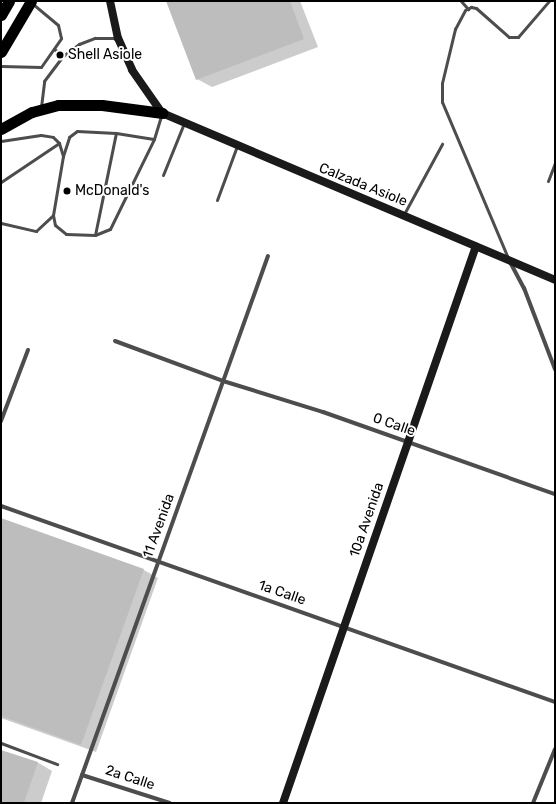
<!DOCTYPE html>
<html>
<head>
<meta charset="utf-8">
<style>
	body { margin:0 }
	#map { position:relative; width:556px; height:804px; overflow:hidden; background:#fff; font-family:Rubik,sans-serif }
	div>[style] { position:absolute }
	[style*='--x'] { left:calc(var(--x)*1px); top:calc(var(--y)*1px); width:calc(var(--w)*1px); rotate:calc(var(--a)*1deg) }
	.shadow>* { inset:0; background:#0003 }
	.building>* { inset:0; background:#bdbdbd }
	.service>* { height:3px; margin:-1.5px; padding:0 1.5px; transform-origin:1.5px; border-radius:1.5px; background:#4d4d4d }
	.minor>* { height:4px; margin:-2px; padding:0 2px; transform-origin:2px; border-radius:2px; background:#4d4d4d }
	.secondary>* { height:8px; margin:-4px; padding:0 4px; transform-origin:4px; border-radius:4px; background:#1a1a1a }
	.trunk>* { height:11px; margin:-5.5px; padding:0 5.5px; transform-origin:5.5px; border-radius:5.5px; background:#000 }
	.dots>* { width:11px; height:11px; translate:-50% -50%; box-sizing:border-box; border:2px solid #fff; border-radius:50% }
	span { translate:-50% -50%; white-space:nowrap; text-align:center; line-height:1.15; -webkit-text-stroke:4px #fff; paint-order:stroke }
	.poi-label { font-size:14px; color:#000 }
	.left { translate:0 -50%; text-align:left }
	.street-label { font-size:14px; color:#000 }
	.frame { position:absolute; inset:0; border:2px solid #000; pointer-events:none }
</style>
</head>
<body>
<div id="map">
	<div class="shadow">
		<i style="clip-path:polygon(167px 1px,300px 1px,318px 47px,212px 87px,197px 79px)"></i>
		<i style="clip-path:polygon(1px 520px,144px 570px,158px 578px,96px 752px,1px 718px)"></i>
		<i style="clip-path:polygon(1px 751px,37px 762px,52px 771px,41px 803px,1px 803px)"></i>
	</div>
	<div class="building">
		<i style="clip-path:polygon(166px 1px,290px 1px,304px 39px,196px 80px)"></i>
		<i style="clip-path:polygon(1px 518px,144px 569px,81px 745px,1px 716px)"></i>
		<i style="clip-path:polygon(1px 750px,38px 762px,24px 803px,1px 803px)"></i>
	</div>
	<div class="service">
		<i style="--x:461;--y:1;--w:11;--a:49"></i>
		<i style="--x:54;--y:49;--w:11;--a:38"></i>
		<i style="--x:1;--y:66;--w:40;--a:1.4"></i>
		<i style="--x:41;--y:67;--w:35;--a:-55"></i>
		<i style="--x:61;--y:38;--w:13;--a:-103"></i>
		<i style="--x:58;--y:25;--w:33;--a:-140"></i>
		<i style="--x:41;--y:107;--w:26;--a:-83"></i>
		<i style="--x:44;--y:81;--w:31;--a:-53"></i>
		<i style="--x:63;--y:56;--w:20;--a:-37"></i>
		<i style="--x:79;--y:44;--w:17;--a:-21"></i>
		<i style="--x:95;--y:38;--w:22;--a:0"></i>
		<i style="--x:1;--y:141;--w:40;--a:-8.5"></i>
		<i style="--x:41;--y:135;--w:12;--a:9"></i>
		<i style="--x:53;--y:137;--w:8;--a:45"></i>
		<i style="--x:59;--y:143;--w:14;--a:73"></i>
		<i style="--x:63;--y:156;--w:60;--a:99.6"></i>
		<i style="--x:53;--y:215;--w:10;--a:79"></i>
		<i style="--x:55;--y:225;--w:14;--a:39"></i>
		<i style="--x:66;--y:234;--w:29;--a:2"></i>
		<i style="--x:95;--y:235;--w:16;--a:-22"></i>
		<i style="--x:110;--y:229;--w:100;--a:-63.9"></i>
		<i style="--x:154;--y:139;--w:24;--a:-73"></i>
		<i style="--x:63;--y:156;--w:20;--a:-72"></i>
		<i style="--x:69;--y:137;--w:10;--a:-37"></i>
		<i style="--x:77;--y:131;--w:39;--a:3"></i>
		<i style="--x:116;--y:133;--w:38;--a:9"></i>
		<i style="--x:163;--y:175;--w:56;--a:-68"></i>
		<i style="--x:548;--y:181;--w:19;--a:-69"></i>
		<i style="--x:1;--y:182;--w:70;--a:-33.9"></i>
		<i style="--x:217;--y:200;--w:58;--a:-69.7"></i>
		<i style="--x:404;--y:214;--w:80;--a:-61.5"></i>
		<i style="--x:1;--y:223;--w:36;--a:13"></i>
		<i style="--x:36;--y:231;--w:23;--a:-43"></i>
		<i style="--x:95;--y:235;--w:104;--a:-78.4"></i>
		<i style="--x:508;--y:258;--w:169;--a:-112.9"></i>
		<i style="--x:442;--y:102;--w:19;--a:-90"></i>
		<i style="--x:442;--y:83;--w:56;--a:-76.5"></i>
		<i style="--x:455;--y:29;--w:21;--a:-62"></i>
		<i style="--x:465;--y:10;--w:7;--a:-27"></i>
		<i style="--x:471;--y:7;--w:5;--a:11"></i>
		<i style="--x:476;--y:8;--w:44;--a:41.3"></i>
		<i style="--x:509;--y:37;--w:9;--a:0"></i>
		<i style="--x:518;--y:37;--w:48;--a:-49.3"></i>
		<i style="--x:1;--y:743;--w:60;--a:20.6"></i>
	</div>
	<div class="minor">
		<i style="--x:510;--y:262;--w:30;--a:62"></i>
		<i style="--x:524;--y:288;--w:87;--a:69.1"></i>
		<i style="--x:115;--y:341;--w:115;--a:20.3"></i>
		<i style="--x:223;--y:381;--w:105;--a:17.2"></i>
		<i style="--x:323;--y:412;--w:246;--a:19.5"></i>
		<i style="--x:1;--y:421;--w:76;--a:-69.2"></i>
		<i style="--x:1;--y:506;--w:588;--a:19.48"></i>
		<i style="--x:82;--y:775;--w:92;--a:17.7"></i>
		<i style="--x:72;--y:803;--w:581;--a:-70.29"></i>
		<i style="--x:533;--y:803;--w:58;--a:-67.8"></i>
	</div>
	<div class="secondary">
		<i style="--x:110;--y:1;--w:38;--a:78"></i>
		<i style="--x:118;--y:38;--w:35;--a:66"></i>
		<i style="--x:132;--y:70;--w:52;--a:55.1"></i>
		<i style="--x:162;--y:113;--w:427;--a:23"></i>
		<i style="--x:283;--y:803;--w:589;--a:-70.89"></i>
	</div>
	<div class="trunk">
		<i style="--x:1;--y:15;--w:16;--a:-60"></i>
		<i style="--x:1;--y:52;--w:59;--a:-59.5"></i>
		<i style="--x:1;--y:129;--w:35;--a:-29"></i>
		<i style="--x:32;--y:112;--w:27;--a:-15"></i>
		<i style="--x:58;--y:105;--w:44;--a:0"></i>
		<i style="--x:102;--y:105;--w:61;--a:7.6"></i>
	</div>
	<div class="dots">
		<i style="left:60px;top:55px;background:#000"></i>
		<i style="left:67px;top:191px;background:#000"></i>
	</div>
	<div class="poi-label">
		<span class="left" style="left:68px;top:55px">Shell Asiole</span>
		<span class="left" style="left:75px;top:191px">McDonald's</span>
	</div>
	<div class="street-label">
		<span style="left:363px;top:185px;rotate:22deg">Calzada Asiole</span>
		<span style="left:394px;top:425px;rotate:19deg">0 Calle</span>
		<span style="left:367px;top:520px;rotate:-71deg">10a Avenida</span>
		<span style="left:159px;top:526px;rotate:-70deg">11 Avenida</span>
		<span style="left:282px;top:593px;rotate:19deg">1a Calle</span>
		<span style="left:130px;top:778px;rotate:18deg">2a Calle</span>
	</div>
	<div class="frame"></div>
</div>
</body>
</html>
